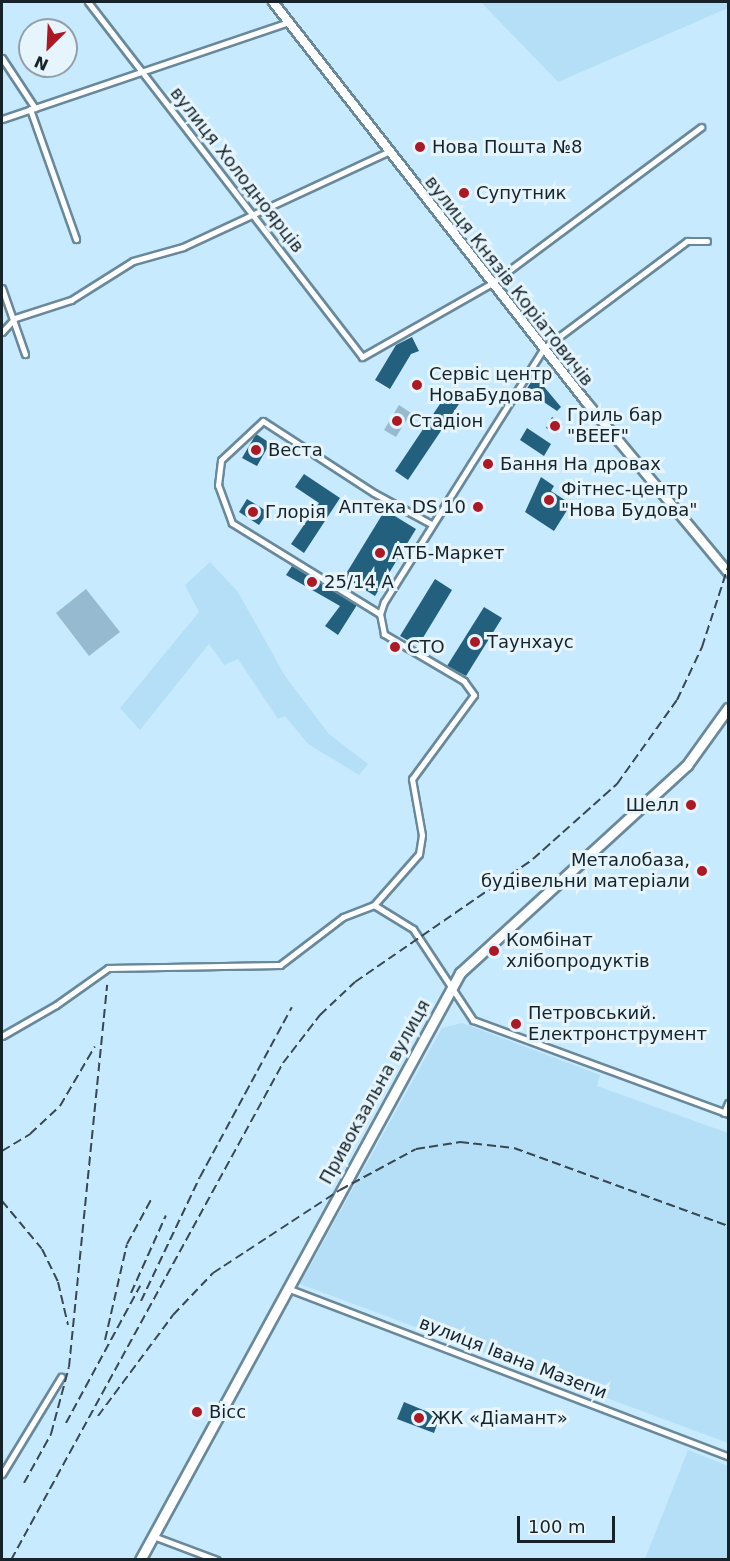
<!DOCTYPE html>
<html>
<head>
<meta charset="utf-8">
<style>
	body { margin:0 }
	#map { position:relative; width:730px; height:1561px; overflow:hidden; background:#c8eafe; font-family:"DejaVu Sans",sans-serif }
	div>[style] { position:absolute }
	[style*='--x'] { left:calc(var(--x)*1px); top:calc(var(--y)*1px); width:calc(var(--w)*1px); rotate:calc(var(--a)*1deg) }
	.built>* { inset:0; background:#b5def7 }
	.green>* { inset:0; background:#96bbd0 }
	.building>* { inset:0; background:#23607e }
	.roads { filter:drop-shadow(2px 0 #69899b) drop-shadow(-2px 0 #69899b) drop-shadow(0 2px #69899b) drop-shadow(0 -2px #69899b) }
	.minor>* { height:5px; margin:-2.5px; padding:0 2.5px; transform-origin:2.5px; border-radius:2.5px; background:#fff }
	.secondary>* { height:8px; margin:-4px; padding:0 4px; transform-origin:4px; border-radius:4px; background:#fff }
	.primary>* { height:9px; margin:-4.5px; padding:0 4.5px; transform-origin:4.5px; border-radius:4.5px; background:#fff }
	.rail>* { height:2px; margin-top:-1px; transform-origin:0; background:repeating-linear-gradient(90deg,#374852 0 9px,transparent 0 13.5px) }
	.dots>* { width:16px; height:16px; translate:-50% -50%; box-sizing:border-box; border:3px solid #e6f4fc; border-radius:50% }
	span { translate:-50% -50%; white-space:nowrap; text-align:center; line-height:1.15; -webkit-text-stroke:6px #e6f4fc; paint-order:stroke }
	.poi-label { font-size:18px; color:#16232b }
	.left { translate:0 -50%; text-align:left }
	.right { translate:-100% -50%; text-align:right }
	.street-label { font-size:18px; color:#16232b }
	.frame { position:absolute; inset:0; border:3px solid #16232b; pointer-events:none }
	.north { position:absolute; left:18px; top:18px; width:60px; height:60px; box-sizing:border-box; background:#e6f4fc; border:2px solid #93a0a8; border-radius:50%; rotate:204deg; font-size:16px; font-weight:700; line-height:24px; text-align:center; color:#16232b }
	.north::after { content:''; display:block; margin:auto; width:21px; height:27px; background:#ac1824; clip-path:polygon(50% 0,100% 100%,50% 72%,0 100%) }
	.scale { position:absolute; left:517px; top:1516px; width:98px; height:27px; box-sizing:border-box; border:3px solid #16232b; border-top:0; padding-left:8px; font-size:18px; line-height:21px; white-space:nowrap; color:#16232b; -webkit-text-stroke:4px #e6f4fc; paint-order:stroke }
</style>
</head>
<body>
<div id="map">
	<div class="built">
		<i style="clip-path:polygon(481px 2px,728px 2px,728px 8px,558px 82px)"></i>
		<i style="clip-path:polygon(210px 562px,238px 592px,285px 676px,329px 734px,368px 764px,359px 775px,308px 744px,285px 716px,278px 719px,238px 659px,224px 665px,209px 644px,140px 730px,120px 708px,199px 612px,185px 585px)"></i>
		<i style="clip-path:polygon(462px 1023px,600px 1075px,597px 1086px,728px 1133px,728px 1443px,300px 1284px,442px 1028px)"></i>
		<i style="clip-path:polygon(688px 1450px,728px 1466px,728px 1559px,645px 1559px)"></i>
	</div>
	<div class="green">
		<i style="clip-path:polygon(399px 405px,411px 413px,396px 437px,384px 430px)"></i>
		<i style="clip-path:polygon(86px 589px,120px 632px,89px 656px,56px 613px)"></i>
	</div>
	<div class="building">
		<i style="clip-path:polygon(412px 337px,419px 351px,411px 354px,390px 389px,375px 380px,396px 345px)"></i>
		<i style="clip-path:polygon(535px 376px,561px 407px,557px 411px,526px 390px)"></i>
		<i style="clip-path:polygon(448px 392px,461px 401px,408px 480px,395px 471px)"></i>
		<i style="clip-path:polygon(552px 417px,563px 424px,557px 434px,546px 428px)"></i>
		<i style="clip-path:polygon(527px 428px,551px 444px,544px 456px,520px 440px)"></i>
		<i style="clip-path:polygon(256px 434px,270px 443px,257px 466px,242px 458px)"></i>
		<i style="clip-path:polygon(304px 474px,340px 498px,304px 553px,291px 544px,319px 503px,295px 487px)"></i>
		<i style="clip-path:polygon(541px 477px,554px 486px,551px 491px,571px 504px,554px 531px,525px 512px)"></i>
		<i style="clip-path:polygon(247px 499px,268px 512px,259px 525px,239px 512px)"></i>
		<i style="clip-path:polygon(385px 510px,416px 529px,375px 596px,344px 577px)"></i>
		<i style="clip-path:polygon(292px 566px,357px 605px,338px 635px,325px 626px,340px 606px,286px 575px)"></i>
		<i style="clip-path:polygon(435px 579px,452px 590px,418px 646px,400px 636px)"></i>
		<i style="clip-path:polygon(484px 607px,502px 618px,466px 676px,447px 666px)"></i>
		<i style="clip-path:polygon(404px 1402px,440px 1417px,434px 1433px,397px 1419px)"></i>
	</div>
	<div class="roads">
		<div class="minor">
			<i style="--x:88;--y:2;--w:448;--a:52.3"></i>
			<i style="--x:362;--y:357;--w:150;--a:-29.6"></i>
			<i style="--x:492;--y:283;--w:261;--a:-36.7"></i>
			<i style="--x:2;--y:58;--w:60;--a:56.6"></i>
			<i style="--x:30;--y:109;--w:138;--a:70.5"></i>
			<i style="--x:2;--y:119;--w:303;--a:-18.7"></i>
			<i style="--x:2;--y:288;--w:70;--a:70.8"></i>
			<i style="--x:2;--y:332;--w:19;--a:-47"></i>
			<i style="--x:15;--y:318;--w:59;--a:-17.8"></i>
			<i style="--x:71;--y:300;--w:73;--a:-32.2"></i>
			<i style="--x:133;--y:261;--w:52;--a:-15.6"></i>
			<i style="--x:183;--y:247;--w:226;--a:-24.9"></i>
			<i style="--x:380;--y:614;--w:174;--a:-148.4"></i>
			<i style="--x:232;--y:523;--w:40;--a:-110.2"></i>
			<i style="--x:218;--y:485;--w:25;--a:-83"></i>
			<i style="--x:221;--y:460;--w:57;--a:-42.9"></i>
			<i style="--x:263;--y:421;--w:132;--a:33"></i>
			<i style="--x:374;--y:493;--w:65;--a:28.5"></i>
			<i style="--x:374;--y:905;--w:68;--a:-48.6"></i>
			<i style="--x:419;--y:854;--w:19;--a:-81"></i>
			<i style="--x:422;--y:835;--w:57;--a:-100.1"></i>
			<i style="--x:412;--y:779;--w:104;--a:-53.6"></i>
			<i style="--x:474;--y:695;--w:17;--a:-126"></i>
			<i style="--x:464;--y:681;--w:93;--a:-149.6"></i>
			<i style="--x:384;--y:634;--w:20;--a:-101"></i>
			<i style="--x:380;--y:614;--w:13;--a:-72"></i>
			<i style="--x:384;--y:602;--w:300;--a:-57.8"></i>
			<i style="--x:544;--y:348;--w:179;--a:-36.8"></i>
			<i style="--x:687;--y:241;--w:20;--a:0"></i>
			<i style="--x:2;--y:1036;--w:62;--a:-29.9"></i>
			<i style="--x:56;--y:1005;--w:64;--a:-35.4"></i>
			<i style="--x:108;--y:968;--w:172;--a:-1"></i>
			<i style="--x:280;--y:965;--w:79;--a:-37.3"></i>
			<i style="--x:343;--y:917;--w:33;--a:-21"></i>
			<i style="--x:374;--y:905;--w:46;--a:31.6"></i>
			<i style="--x:413;--y:929;--w:109;--a:56.6"></i>
			<i style="--x:473;--y:1020;--w:272;--a:20.2"></i>
			<i style="--x:724;--y:1113;--w:11;--a:-68"></i>
			<i style="--x:287;--y:1288;--w:472;--a:20.9"></i>
			<i style="--x:2;--y:1474;--w:114;--a:-58.7"></i>
			<i style="--x:153;--y:1536;--w:68;--a:20.6"></i>
		</div>
		<div class="secondary">
			<i style="--x:273;--y:2;--w:509;--a:51.94"></i>
			<i style="--x:587;--y:403;--w:220;--a:50.2"></i>
		</div>
		<div class="primary">
			<i style="--x:140;--y:1560;--w:669;--a:-61.4"></i>
			<i style="--x:460;--y:973;--w:308;--a:-42.5"></i>
			<i style="--x:687;--y:765;--w:70;--a:-54.3"></i>
		</div>
	</div>
	<div class="rail">
		<i style="--x:2;--y:1151;--w:33;--a:-31"></i>
		<i style="--x:30;--y:1134;--w:41;--a:-43"></i>
		<i style="--x:60;--y:1106;--w:69;--a:-59.7"></i>
		<i style="--x:2;--y:1201;--w:62;--a:50.2"></i>
		<i style="--x:42;--y:1249;--w:37;--a:64"></i>
		<i style="--x:58;--y:1282;--w:44;--a:76.9"></i>
		<i style="--x:131;--y:1293;--w:85;--a:-65.8"></i>
		<i style="--x:141;--y:1301;--w:137;--a:-64.6"></i>
		<i style="--x:200;--y:1177;--w:193;--a:-61.6"></i>
		<i style="--x:105;--y:1340;--w:98;--a:-77.1"></i>
		<i style="--x:127;--y:1244;--w:52;--a:-61.5"></i>
		<i style="--x:98;--y:1416;--w:126;--a:-53.4"></i>
		<i style="--x:173;--y:1315;--w:58;--a:-46.4"></i>
		<i style="--x:213;--y:1273;--w:152;--a:-33.2"></i>
		<i style="--x:340;--y:1190;--w:86;--a:-28.3"></i>
		<i style="--x:416;--y:1149;--w:45;--a:-9"></i>
		<i style="--x:460;--y:1142;--w:54;--a:6.3"></i>
		<i style="--x:514;--y:1148;--w:228;--a:20"></i>
		<i style="--x:66;--y:1423;--w:156;--a:-61.6"></i>
		<i style="--x:24;--y:1483;--w:56;--a:-61.1"></i>
		<i style="--x:51;--y:1434;--w:69;--a:-75"></i>
		<i style="--x:69;--y:1367;--w:384;--a:-84.3"></i>
		<i style="--x:11;--y:1560;--w:567;--a:-61.31"></i>
		<i style="--x:283;--y:1063;--w:61;--a:-52.4"></i>
		<i style="--x:320;--y:1015;--w:48;--a:-43.3"></i>
		<i style="--x:355;--y:982;--w:216;--a:-34.6"></i>
		<i style="--x:533;--y:859;--w:113;--a:-41.8"></i>
		<i style="--x:617;--y:784;--w:103;--a:-54.5"></i>
		<i style="--x:677;--y:700;--w:59;--a:-64.7"></i>
		<i style="--x:702;--y:647;--w:84;--a:-72"></i>
	</div>
	<div class="dots">
		<i style="left:420px;top:147px;background:#ac1824"></i>
		<i style="left:464px;top:193px;background:#ac1824"></i>
		<i style="left:417px;top:385px;background:#ac1824"></i>
		<i style="left:397px;top:421px;background:#ac1824"></i>
		<i style="left:555px;top:426px;background:#ac1824"></i>
		<i style="left:256px;top:450px;background:#ac1824"></i>
		<i style="left:488px;top:464px;background:#ac1824"></i>
		<i style="left:549px;top:500px;background:#ac1824"></i>
		<i style="left:478px;top:507px;background:#ac1824"></i>
		<i style="left:253px;top:512px;background:#ac1824"></i>
		<i style="left:380px;top:553px;background:#ac1824"></i>
		<i style="left:312px;top:582px;background:#ac1824"></i>
		<i style="left:475px;top:642px;background:#ac1824"></i>
		<i style="left:395px;top:647px;background:#ac1824"></i>
		<i style="left:691px;top:805px;background:#ac1824"></i>
		<i style="left:702px;top:871px;background:#ac1824"></i>
		<i style="left:494px;top:951px;background:#ac1824"></i>
		<i style="left:516px;top:1024px;background:#ac1824"></i>
		<i style="left:197px;top:1412px;background:#ac1824"></i>
		<i style="left:419px;top:1418px;background:#ac1824"></i>
	</div>
	<div class="poi-label">
		<span class="left" style="left:432px;top:147px">Нова Пошта №8</span>
		<span class="left" style="left:476px;top:193px">Супутник</span>
		<span class="left" style="left:429px;top:385px">Сервіс центр<br>НоваБудова</span>
		<span class="left" style="left:567px;top:426px">Гриль бар<br>"BEEF"</span>
		<span class="left" style="left:409px;top:421px">Стадіон</span>
		<span class="left" style="left:268px;top:450px">Веста</span>
		<span class="left" style="left:500px;top:464px">Бання На дровах</span>
		<span class="left" style="left:561px;top:500px">Фітнес-центр<br>"Нова Будова"</span>
		<span class="right" style="left:466px;top:507px">Аптека DS 10</span>
		<span class="left" style="left:265px;top:512px">Глорія</span>
		<span class="left" style="left:392px;top:553px">АТБ-Маркет</span>
		<span class="left" style="left:324px;top:582px">25/14 А</span>
		<span class="left" style="left:487px;top:642px">Таунхаус</span>
		<span class="left" style="left:407px;top:647px">СТО</span>
		<span class="right" style="left:679px;top:805px">Шелл</span>
		<span class="right" style="left:690px;top:871px">Металобаза,<br>будівельни матеріали</span>
		<span class="left" style="left:506px;top:951px">Комбінат<br>хлібопродуктів</span>
		<span class="left" style="left:528px;top:1024px">Петровський.<br>Електронструмент</span>
		<span class="left" style="left:209px;top:1412px">Вісс</span>
		<span class="left" style="left:431px;top:1418px">ЖК «Діамант»</span>
	</div>
	<div class="street-label">
		<span style="left:237px;top:170px;rotate:52deg">вулиця Холодноярців</span>
		<span style="left:509px;top:281px;rotate:52deg">вулиця Князів Коріатовичів</span>
		<span style="left:375px;top:1092px;rotate:-61deg">Привокзальна вулиця</span>
		<span style="left:513px;top:1358px;rotate:21deg">вулиця Івана Мазепи</span>
	</div>
	<div class="frame"></div>
	<div class="north">N</div>
	<div class="scale">100 m</div>
</div>
</body>
</html>
